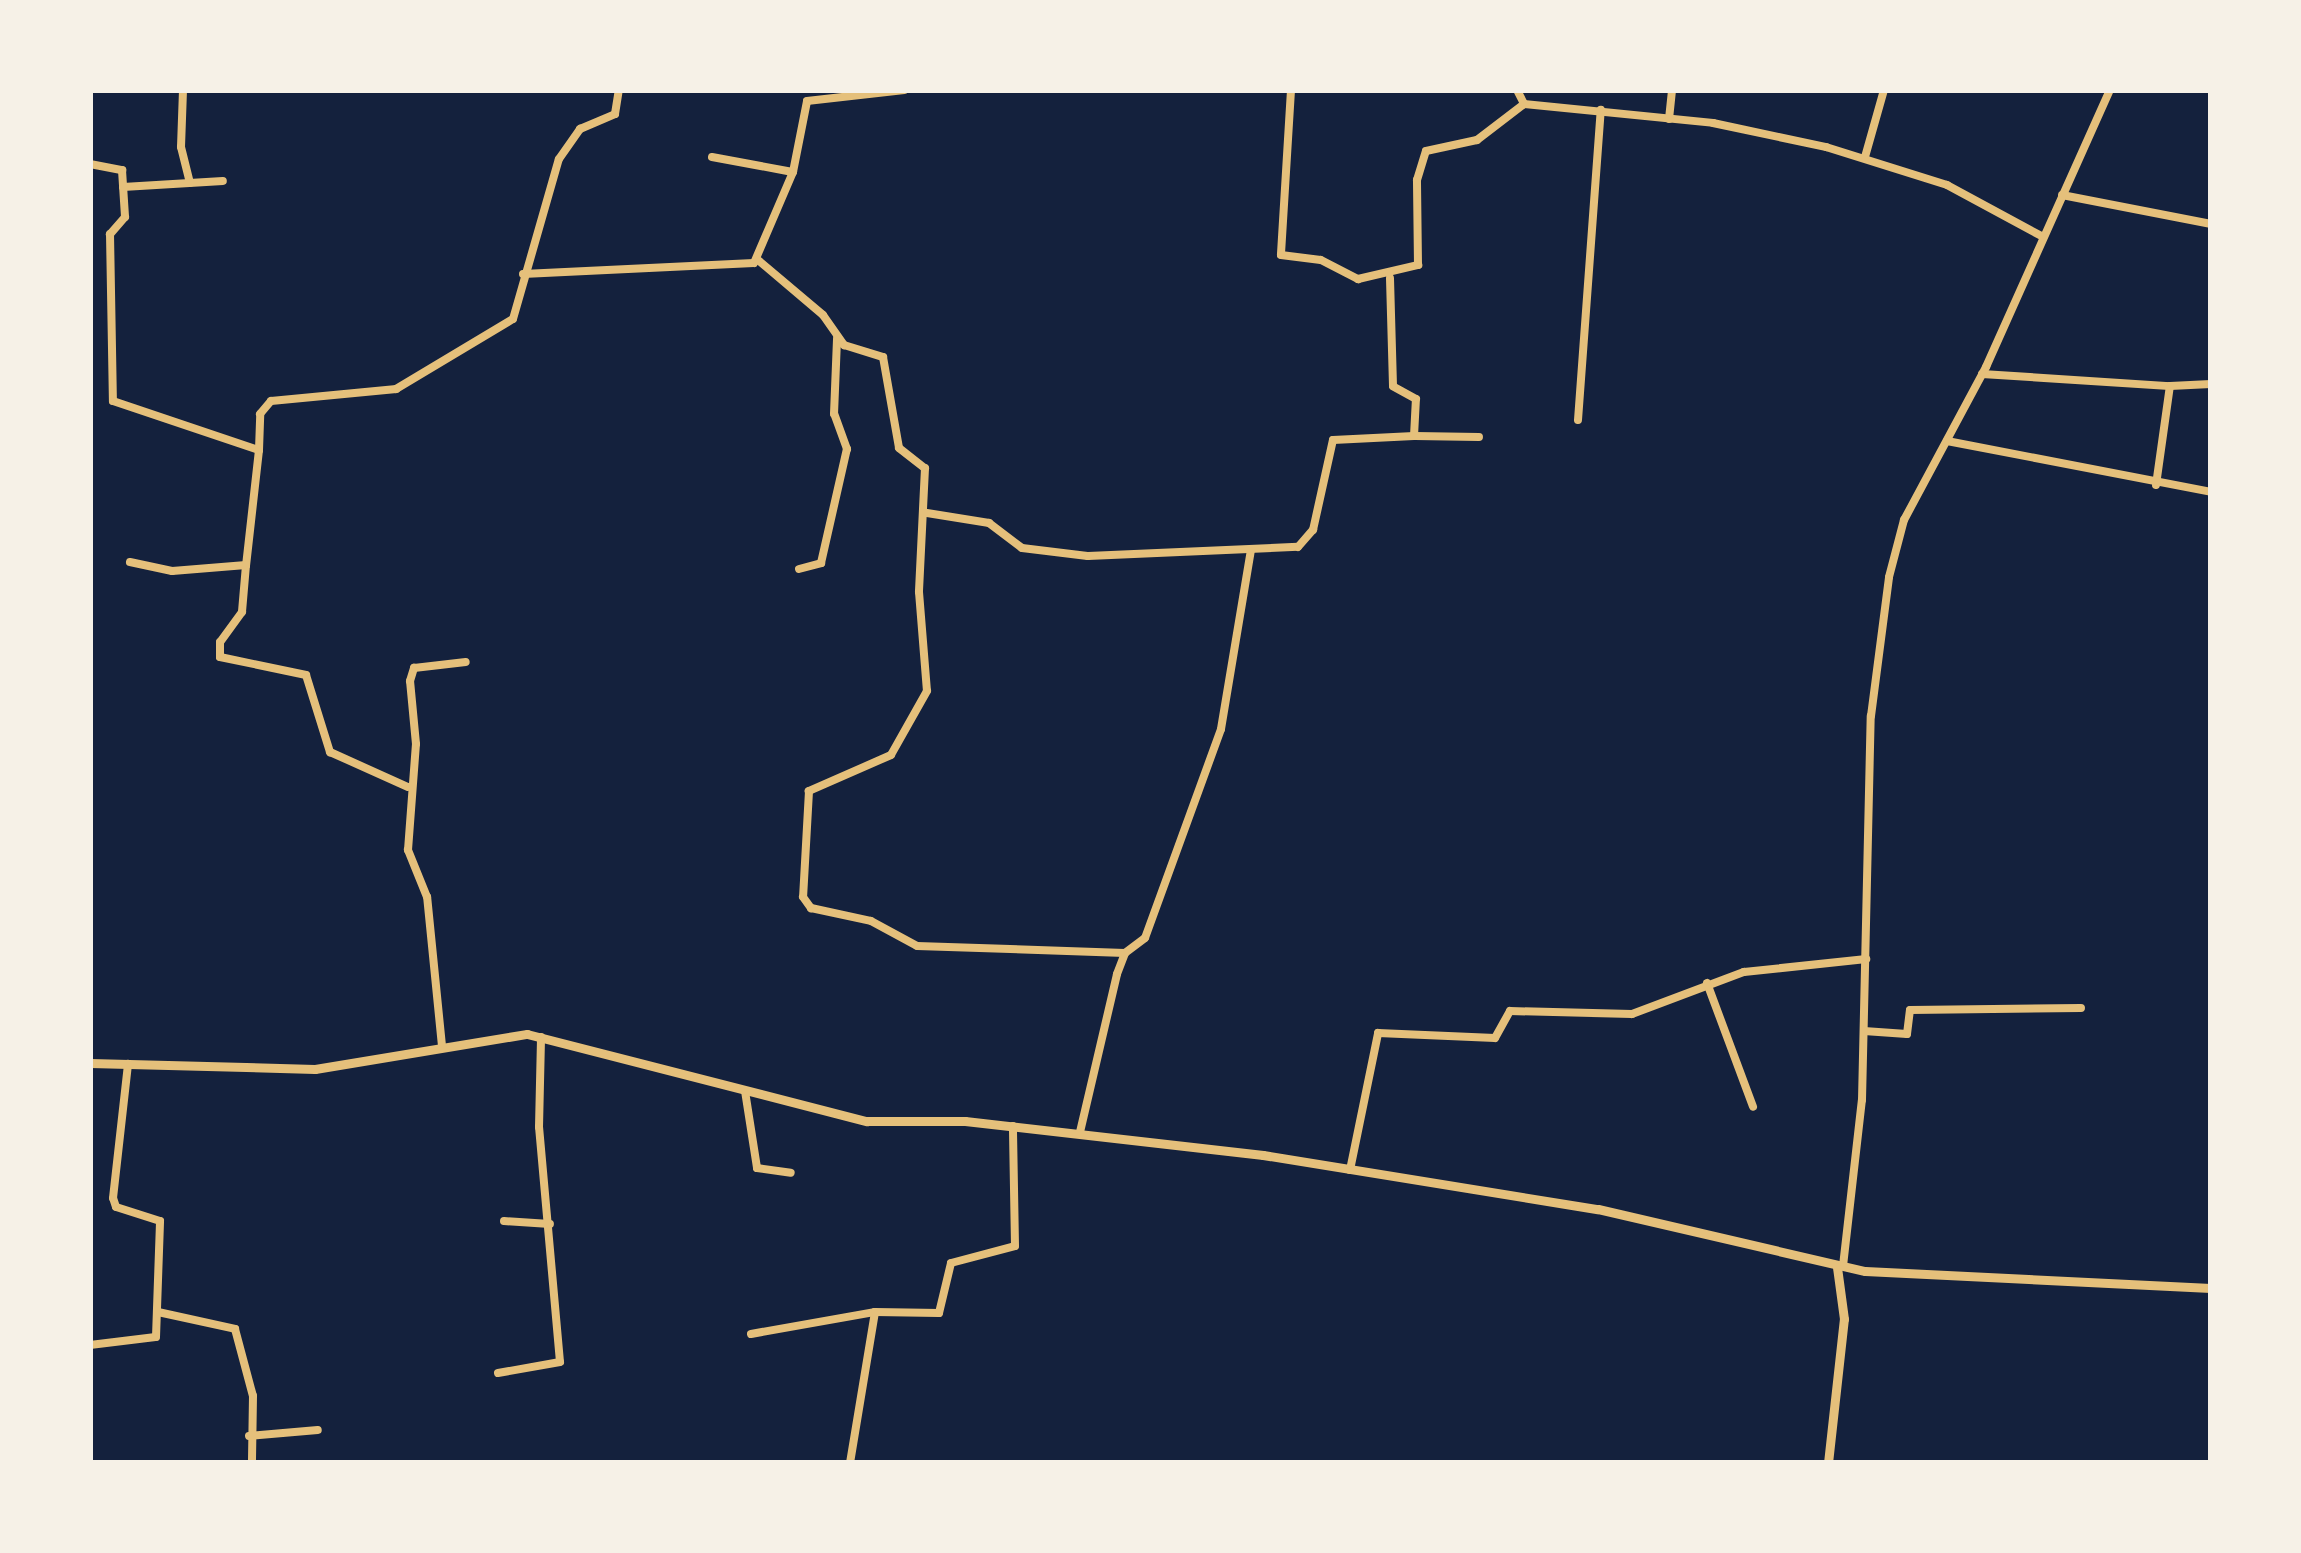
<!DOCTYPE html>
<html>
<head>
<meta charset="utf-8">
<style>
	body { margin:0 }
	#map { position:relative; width:2301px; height:1553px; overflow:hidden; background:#14213d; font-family:"Varela Round",sans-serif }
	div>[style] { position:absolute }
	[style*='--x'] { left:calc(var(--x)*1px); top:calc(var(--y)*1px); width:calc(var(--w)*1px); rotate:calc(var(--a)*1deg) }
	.minor>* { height:8px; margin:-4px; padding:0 4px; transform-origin:4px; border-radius:4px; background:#e5c07b }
	.tertiary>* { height:9px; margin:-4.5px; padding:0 4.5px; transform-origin:4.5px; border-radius:4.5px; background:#e5c07b }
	span { translate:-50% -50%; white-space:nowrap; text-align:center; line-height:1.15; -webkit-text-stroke:12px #f6f1e7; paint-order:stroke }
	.frame { position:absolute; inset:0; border:93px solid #f6f1e7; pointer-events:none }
</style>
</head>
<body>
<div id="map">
	<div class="minor">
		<i style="--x:183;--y:90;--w:57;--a:92"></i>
		<i style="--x:181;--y:147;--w:37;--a:76"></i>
		<i style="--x:1291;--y:90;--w:165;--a:93.5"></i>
		<i style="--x:1281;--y:255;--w:40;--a:7.1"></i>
		<i style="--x:1321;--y:260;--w:42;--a:27.2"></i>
		<i style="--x:1358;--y:279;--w:62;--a:-13.1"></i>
		<i style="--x:1418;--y:265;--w:85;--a:-90.7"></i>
		<i style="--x:1417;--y:180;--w:30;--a:-73"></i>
		<i style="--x:1426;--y:151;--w:52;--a:-12.2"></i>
		<i style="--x:1477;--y:140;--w:59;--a:-37.5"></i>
		<i style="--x:1524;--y:104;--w:190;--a:5.7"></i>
		<i style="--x:1713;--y:123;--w:116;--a:12"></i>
		<i style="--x:1826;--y:147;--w:127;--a:17.4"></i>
		<i style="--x:1947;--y:185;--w:109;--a:28.4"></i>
		<i style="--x:1517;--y:90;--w:16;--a:63"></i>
		<i style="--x:1669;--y:119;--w:29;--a:-84"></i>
		<i style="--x:712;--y:157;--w:82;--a:10.5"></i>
		<i style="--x:1865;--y:157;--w:70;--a:-74.2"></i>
		<i style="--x:90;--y:164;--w:33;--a:11"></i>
		<i style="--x:122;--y:170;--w:47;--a:86.3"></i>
		<i style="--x:125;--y:217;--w:23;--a:131"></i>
		<i style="--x:110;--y:234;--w:167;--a:89"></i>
		<i style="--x:113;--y:401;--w:154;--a:18.6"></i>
		<i style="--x:259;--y:450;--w:116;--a:96.4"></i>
		<i style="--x:246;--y:565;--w:74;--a:175.4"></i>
		<i style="--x:172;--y:571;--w:43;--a:-167.9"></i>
		<i style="--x:123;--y:187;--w:100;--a:-3.4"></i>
		<i style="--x:2062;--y:195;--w:152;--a:11"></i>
		<i style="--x:758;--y:260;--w:85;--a:40.2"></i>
		<i style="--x:823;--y:315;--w:37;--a:55"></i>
		<i style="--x:844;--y:345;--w:41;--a:17.1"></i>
		<i style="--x:883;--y:357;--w:92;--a:80"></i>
		<i style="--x:899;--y:448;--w:33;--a:38"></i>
		<i style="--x:925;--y:468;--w:124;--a:92.8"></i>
		<i style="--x:919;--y:592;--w:99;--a:85.4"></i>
		<i style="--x:927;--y:691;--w:73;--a:119.4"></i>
		<i style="--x:891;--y:755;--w:90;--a:156.3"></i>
		<i style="--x:809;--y:791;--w:106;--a:93.2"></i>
		<i style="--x:803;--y:897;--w:14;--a:54"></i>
		<i style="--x:811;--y:908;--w:61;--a:12.2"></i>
		<i style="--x:871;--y:921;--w:52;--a:28.5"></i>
		<i style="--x:917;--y:946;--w:208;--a:1.9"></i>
		<i style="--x:523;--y:274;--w:231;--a:-2.7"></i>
		<i style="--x:754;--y:263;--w:99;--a:-66.8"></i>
		<i style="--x:793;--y:172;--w:72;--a:-78.8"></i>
		<i style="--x:807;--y:101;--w:98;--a:-6.5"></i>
		<i style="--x:1982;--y:374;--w:188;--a:3.7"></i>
		<i style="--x:1578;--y:420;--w:311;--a:-85.8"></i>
		<i style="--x:1415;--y:436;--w:64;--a:0.9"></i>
		<i style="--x:1947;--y:441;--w:269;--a:10.9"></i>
		<i style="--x:259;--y:450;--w:36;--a:-88"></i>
		<i style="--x:260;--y:414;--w:17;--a:-50"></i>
		<i style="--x:271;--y:401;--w:126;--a:-5.5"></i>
		<i style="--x:396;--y:389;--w:136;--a:-30.9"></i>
		<i style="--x:513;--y:319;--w:166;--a:-74"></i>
		<i style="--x:559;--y:159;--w:37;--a:-55"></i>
		<i style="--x:580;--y:129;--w:38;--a:-23"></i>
		<i style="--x:615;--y:114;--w:24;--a:-81"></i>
		<i style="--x:2156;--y:485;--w:100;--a:-82"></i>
		<i style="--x:2170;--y:386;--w:41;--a:-2.8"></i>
		<i style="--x:927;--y:513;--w:63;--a:9.2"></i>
		<i style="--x:989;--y:523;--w:41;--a:37.1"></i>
		<i style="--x:1022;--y:548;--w:66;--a:6.9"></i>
		<i style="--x:1088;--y:556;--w:210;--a:-2.5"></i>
		<i style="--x:1298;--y:547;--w:23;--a:-49"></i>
		<i style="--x:1313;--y:530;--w:92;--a:-77.5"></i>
		<i style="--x:1333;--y:440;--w:81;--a:-2.8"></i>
		<i style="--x:1414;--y:436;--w:37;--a:-87"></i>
		<i style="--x:1416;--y:399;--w:26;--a:-151"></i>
		<i style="--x:1393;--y:386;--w:108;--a:-91.6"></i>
		<i style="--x:246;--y:565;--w:47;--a:94.9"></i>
		<i style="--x:242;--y:612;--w:37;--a:126"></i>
		<i style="--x:220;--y:642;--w:15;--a:90"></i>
		<i style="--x:220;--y:657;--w:88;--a:11.8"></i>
		<i style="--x:306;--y:675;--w:81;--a:72.7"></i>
		<i style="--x:330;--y:752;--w:85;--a:24.2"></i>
		<i style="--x:799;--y:569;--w:23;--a:-15"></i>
		<i style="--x:821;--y:563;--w:117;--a:-77.2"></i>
		<i style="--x:847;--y:449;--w:37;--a:-110"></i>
		<i style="--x:834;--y:414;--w:76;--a:-87.7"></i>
		<i style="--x:1707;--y:983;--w:132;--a:69.6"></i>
		<i style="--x:1864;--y:1031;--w:43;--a:4"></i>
		<i style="--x:1907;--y:1034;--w:24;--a:-83"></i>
		<i style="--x:1910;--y:1010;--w:171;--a:-0.7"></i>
		<i style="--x:442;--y:1046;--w:150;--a:-95.7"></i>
		<i style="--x:427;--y:897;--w:51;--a:-112"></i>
		<i style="--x:408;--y:850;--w:106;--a:-85.7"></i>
		<i style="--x:416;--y:744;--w:63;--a:-95.4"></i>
		<i style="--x:410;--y:681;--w:14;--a:-73"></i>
		<i style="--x:414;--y:668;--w:52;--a:-6.6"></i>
		<i style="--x:745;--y:1091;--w:78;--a:81.1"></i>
		<i style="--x:757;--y:1168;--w:34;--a:8"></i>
		<i style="--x:1080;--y:1132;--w:162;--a:-76.8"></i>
		<i style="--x:1117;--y:974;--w:22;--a:-69"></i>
		<i style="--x:1125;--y:953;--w:25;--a:-37"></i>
		<i style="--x:1145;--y:938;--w:222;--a:-70"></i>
		<i style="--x:1221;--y:729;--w:182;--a:-80.5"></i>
		<i style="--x:1350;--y:1170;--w:140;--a:-78.4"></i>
		<i style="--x:1378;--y:1033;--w:117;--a:2.4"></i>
		<i style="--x:1495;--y:1038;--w:31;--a:-61"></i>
		<i style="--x:1510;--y:1011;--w:122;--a:1.4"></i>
		<i style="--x:1632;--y:1014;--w:120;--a:-20.6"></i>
		<i style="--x:1744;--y:972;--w:123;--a:-6.1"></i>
		<i style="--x:504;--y:1221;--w:46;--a:3.7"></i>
		<i style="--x:1843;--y:1266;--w:167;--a:-83.5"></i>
		<i style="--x:1862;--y:1100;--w:384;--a:-88.7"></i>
		<i style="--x:1871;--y:716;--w:140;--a:-82.6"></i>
		<i style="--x:1889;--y:577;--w:59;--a:-75.3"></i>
		<i style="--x:1904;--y:520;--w:174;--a:-61.8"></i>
		<i style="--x:1986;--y:367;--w:303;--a:-65.9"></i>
		<i style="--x:158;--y:1312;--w:79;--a:12.4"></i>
		<i style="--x:235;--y:1329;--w:69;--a:75"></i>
		<i style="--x:253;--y:1396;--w:67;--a:90.9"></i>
		<i style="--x:751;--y:1334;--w:125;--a:-10.1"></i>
		<i style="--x:90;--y:1345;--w:66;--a:-6.9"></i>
		<i style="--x:156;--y:1337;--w:116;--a:-88"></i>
		<i style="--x:160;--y:1221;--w:46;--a:-162.3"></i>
		<i style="--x:116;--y:1207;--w:9;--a:-108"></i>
		<i style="--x:113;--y:1198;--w:135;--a:-83.6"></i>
		<i style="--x:498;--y:1373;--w:63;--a:-10.1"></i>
		<i style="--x:560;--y:1362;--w:236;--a:-95.1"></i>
		<i style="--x:539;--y:1127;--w:90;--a:-88.7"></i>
		<i style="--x:249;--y:1436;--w:69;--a:-5"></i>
		<i style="--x:850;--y:1463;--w:153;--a:-80.6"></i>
		<i style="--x:875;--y:1312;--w:64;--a:0.9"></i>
		<i style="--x:939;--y:1313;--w:51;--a:-76.5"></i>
		<i style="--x:951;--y:1263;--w:66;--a:-14.9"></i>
		<i style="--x:1015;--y:1246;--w:120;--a:-91"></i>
	</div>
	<div class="tertiary">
		<i style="--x:90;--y:1063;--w:225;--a:1.5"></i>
		<i style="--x:315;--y:1069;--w:215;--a:-9.4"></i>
		<i style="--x:527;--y:1034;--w:351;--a:14.4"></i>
		<i style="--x:867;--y:1121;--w:98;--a:0"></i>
		<i style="--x:965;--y:1121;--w:300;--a:6.5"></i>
		<i style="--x:1263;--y:1155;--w:339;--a:9.2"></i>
		<i style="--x:1598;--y:1209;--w:274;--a:13.1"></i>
		<i style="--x:1865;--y:1271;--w:346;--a:2.8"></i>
		<i style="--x:1828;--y:1463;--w:145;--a:-83.7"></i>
		<i style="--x:1844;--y:1319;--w:52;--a:-97.7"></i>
	</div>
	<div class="frame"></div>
</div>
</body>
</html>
